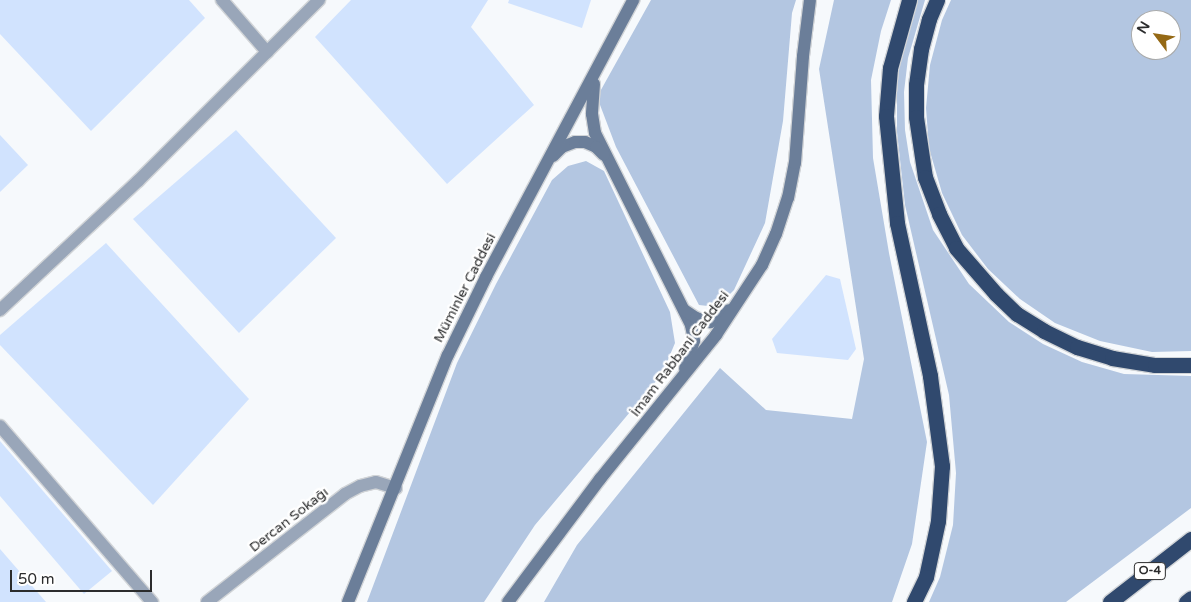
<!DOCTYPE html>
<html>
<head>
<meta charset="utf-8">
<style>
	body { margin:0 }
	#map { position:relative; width:1191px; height:602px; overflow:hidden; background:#f6f9fc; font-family:"Varela Round",sans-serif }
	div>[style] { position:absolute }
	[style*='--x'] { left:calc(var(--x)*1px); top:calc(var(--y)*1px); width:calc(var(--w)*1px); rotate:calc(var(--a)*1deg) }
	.green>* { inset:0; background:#b3c6e1 }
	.building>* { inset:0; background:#d1e3fe }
	.roads { filter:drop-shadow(1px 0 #d1d4d7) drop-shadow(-1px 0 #d1d4d7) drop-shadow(0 1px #d1d4d7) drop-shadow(0 -1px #d1d4d7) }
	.street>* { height:12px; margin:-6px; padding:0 6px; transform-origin:6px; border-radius:6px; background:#99a6b9 }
	.secondary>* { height:12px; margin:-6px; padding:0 6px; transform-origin:6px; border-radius:6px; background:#6b7e99 }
	.highway>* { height:15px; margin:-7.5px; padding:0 7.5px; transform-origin:7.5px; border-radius:7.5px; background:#30496e }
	span { translate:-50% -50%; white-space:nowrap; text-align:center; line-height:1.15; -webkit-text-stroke:5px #fff; paint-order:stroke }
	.shield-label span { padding:1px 4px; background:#fff; border:1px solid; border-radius:4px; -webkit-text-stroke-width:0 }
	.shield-label { font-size:12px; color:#2b2c2d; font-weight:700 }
	.street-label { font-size:14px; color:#2b2c2d }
	.north { position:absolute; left:1131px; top:10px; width:50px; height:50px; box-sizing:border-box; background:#fff; border:1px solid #aaabab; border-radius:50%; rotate:301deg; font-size:14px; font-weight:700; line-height:20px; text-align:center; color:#2b2c2d }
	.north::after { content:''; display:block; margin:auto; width:18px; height:22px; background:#956915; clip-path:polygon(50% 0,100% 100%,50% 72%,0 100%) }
	.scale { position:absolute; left:10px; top:570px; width:142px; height:22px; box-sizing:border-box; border:2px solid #2b2c2d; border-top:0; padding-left:6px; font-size:15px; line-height:18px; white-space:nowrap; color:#2b2c2d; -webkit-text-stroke:4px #fff; paint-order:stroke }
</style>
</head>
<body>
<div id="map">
	<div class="green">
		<i style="clip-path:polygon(651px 0,796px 0,792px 13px,783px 121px,765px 223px,734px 290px,717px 307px,699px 305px,616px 147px,597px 97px)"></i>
		<i style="clip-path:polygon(834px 0,891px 0,881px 31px,871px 80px,873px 158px,889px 253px,927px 442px,912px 544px,892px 602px,544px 602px,577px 545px,720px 368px,766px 410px,852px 419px,864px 359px,819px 69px)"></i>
		<i style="clip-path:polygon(918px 0,925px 0,908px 58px,904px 92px,905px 130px,910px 162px,933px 230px,969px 284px,1009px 322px,1043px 344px,1082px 362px,1124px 374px,1191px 376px,1191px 508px,1066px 602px,929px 602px,940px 577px,953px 525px,956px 473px,949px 395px,905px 205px,897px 132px,897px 92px,900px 58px)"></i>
		<i style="clip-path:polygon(evenodd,951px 0,1191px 0,1191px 351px,1152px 352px,1100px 341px,1055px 323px,1020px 299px,988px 269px,962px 235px,942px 193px,929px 148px,926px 108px,930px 65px,942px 20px,951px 0,1141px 20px,1171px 20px,1171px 50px,1141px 50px,1141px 20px)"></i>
		<i style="clip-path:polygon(586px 161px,604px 171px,670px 312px,675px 343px,662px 374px,535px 525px,484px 602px,367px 602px,457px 363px,496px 284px,552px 180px,568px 166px)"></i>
	</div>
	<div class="building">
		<i style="clip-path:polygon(0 0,189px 0,205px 18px,91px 131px,0 34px)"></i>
		<i style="clip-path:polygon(351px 0,488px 0,471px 27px,534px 105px,447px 184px,315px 37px)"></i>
		<i style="clip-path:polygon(509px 0,591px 0,582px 28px,508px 3px)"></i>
		<i style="clip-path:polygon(236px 130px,336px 238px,239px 333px,133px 219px)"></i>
		<i style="clip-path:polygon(0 135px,28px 165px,0 192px)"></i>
		<i style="clip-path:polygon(106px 243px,249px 399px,153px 505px,0 345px,0 335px)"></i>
		<i style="clip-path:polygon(826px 275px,840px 279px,856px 349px,848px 360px,777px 353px,772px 339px)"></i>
		<i style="clip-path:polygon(0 441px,112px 571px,84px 594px,0 496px)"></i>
		<i style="clip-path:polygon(0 549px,46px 602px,0 602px)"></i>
	</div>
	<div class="roads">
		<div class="street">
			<i style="--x:222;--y:0;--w:69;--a:49.1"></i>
			<i style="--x:0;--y:310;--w:189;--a:-43.1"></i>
			<i style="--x:138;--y:181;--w:256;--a:-45"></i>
			<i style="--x:0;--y:426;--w:233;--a:49.2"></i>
			<i style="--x:207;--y:602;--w:175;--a:-38"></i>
			<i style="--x:345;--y:494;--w:17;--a:-28"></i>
			<i style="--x:360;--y:486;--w:16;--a:-14"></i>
			<i style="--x:376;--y:482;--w:21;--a:17"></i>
		</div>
		<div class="secondary">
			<i style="--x:594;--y:84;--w:30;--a:94"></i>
			<i style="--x:592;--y:114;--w:19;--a:81"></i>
			<i style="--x:595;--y:133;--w:215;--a:63.4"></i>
			<i style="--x:691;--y:325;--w:16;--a:79"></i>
			<i style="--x:694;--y:341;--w:29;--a:108"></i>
			<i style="--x:553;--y:156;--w:13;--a:-45"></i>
			<i style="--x:562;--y:147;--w:14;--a:-21"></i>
			<i style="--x:575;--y:142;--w:10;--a:0"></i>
			<i style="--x:585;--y:142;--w:12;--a:24"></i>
			<i style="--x:596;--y:147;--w:11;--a:45"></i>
			<i style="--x:684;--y:310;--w:14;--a:34"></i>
			<i style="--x:696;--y:318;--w:15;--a:16"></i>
			<i style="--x:710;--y:322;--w:14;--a:-21"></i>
			<i style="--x:723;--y:317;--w:9;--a:-49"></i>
			<i style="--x:348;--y:602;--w:266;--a:-68"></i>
			<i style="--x:448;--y:355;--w:87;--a:-64"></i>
			<i style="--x:486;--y:277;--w:314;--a:-62"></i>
			<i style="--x:508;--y:602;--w:154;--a:-53.2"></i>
			<i style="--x:600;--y:479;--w:185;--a:-51.1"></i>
			<i style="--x:716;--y:335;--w:84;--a:-56.7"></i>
			<i style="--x:762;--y:265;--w:34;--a:-66"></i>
			<i style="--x:776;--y:234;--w:38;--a:-72"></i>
			<i style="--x:788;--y:198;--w:36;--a:-79"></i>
			<i style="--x:795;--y:163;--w:107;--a:-85.7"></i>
			<i style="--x:803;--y:56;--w:56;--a:-82.9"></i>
		</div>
		<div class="highway">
			<i style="--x:909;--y:0;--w:71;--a:105.6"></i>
			<i style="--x:890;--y:68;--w:48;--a:94.8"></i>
			<i style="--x:886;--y:116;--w:108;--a:84.1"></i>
			<i style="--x:897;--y:223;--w:157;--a:77.8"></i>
			<i style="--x:930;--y:376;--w:91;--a:82.4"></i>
			<i style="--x:942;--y:466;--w:55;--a:94.2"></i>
			<i style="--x:938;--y:521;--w:57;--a:102.1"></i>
			<i style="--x:926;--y:577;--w:28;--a:116"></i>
			<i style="--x:937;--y:0;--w:21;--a:113"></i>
			<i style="--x:929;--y:19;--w:31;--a:105"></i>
			<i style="--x:921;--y:49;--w:36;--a:98"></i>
			<i style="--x:916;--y:85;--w:32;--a:90"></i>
			<i style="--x:916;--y:117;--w:61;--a:81.5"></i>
			<i style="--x:925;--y:177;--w:40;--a:69"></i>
			<i style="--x:939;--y:214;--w:38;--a:63"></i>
			<i style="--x:956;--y:248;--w:61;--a:49"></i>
			<i style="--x:996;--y:294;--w:29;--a:44"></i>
			<i style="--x:1017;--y:314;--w:32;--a:32"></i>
			<i style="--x:1044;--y:331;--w:37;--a:26"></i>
			<i style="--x:1077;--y:347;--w:37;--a:17"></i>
			<i style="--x:1112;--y:358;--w:44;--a:9.2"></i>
			<i style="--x:1155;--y:365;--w:36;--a:0"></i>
			<i style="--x:1110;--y:602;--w:103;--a:-37.9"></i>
			<i style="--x:1186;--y:602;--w:6;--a:-39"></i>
		</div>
	</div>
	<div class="shield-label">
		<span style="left:1150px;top:571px">O-4</span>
	</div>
	<div class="street-label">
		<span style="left:465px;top:288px;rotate:-63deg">Müminler Caddesi</span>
		<span style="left:680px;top:354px;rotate:-53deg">İmam Rabbani Caddesi</span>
		<span style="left:289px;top:520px;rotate:-38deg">Dercan Sokağı</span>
	</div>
	<div class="north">N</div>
	<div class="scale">50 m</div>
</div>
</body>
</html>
